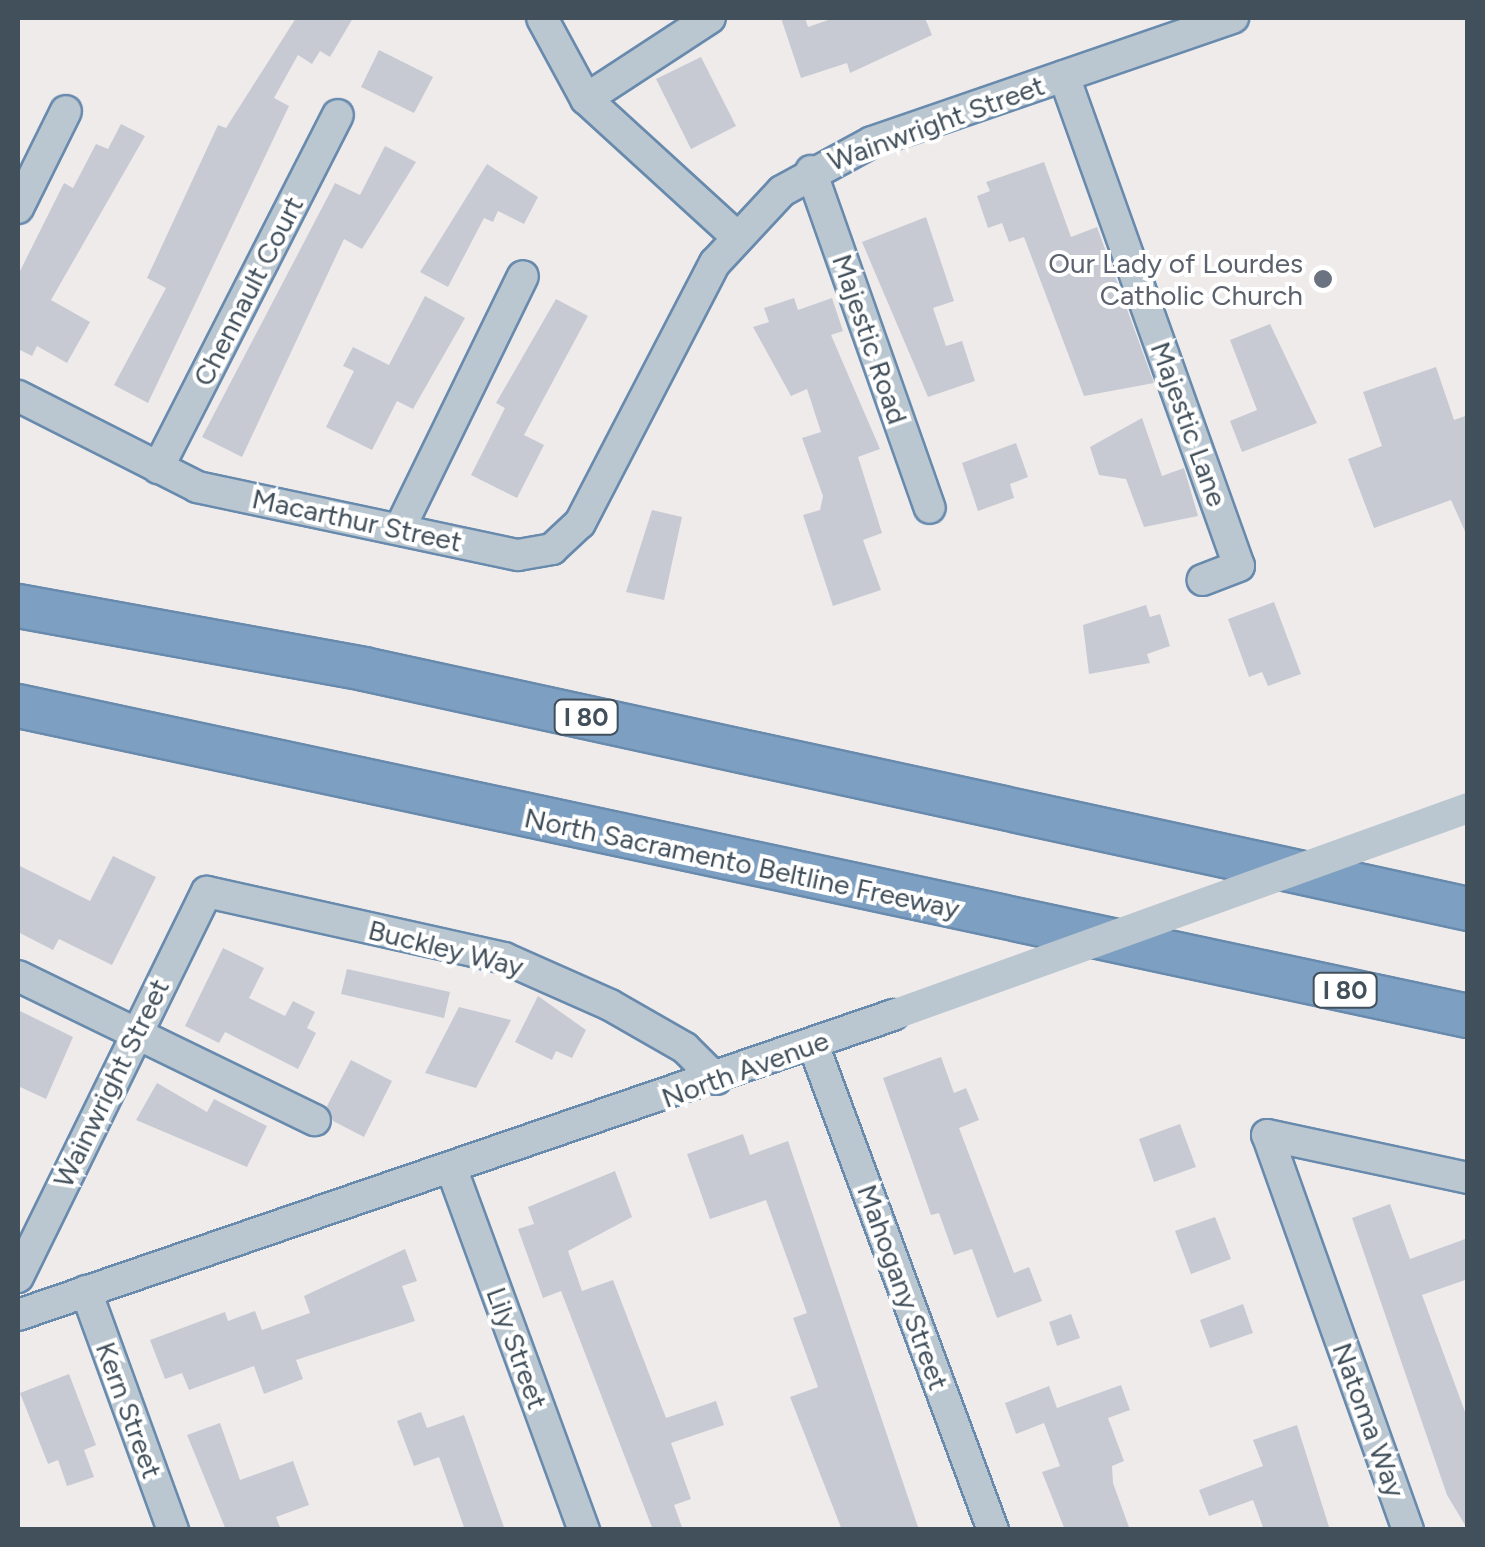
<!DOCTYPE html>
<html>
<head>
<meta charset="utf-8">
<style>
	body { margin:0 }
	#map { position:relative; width:1485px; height:1547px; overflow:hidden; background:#efebeb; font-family:Figtree,sans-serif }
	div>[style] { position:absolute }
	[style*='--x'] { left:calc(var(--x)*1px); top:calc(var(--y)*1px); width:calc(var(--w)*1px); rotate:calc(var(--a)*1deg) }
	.building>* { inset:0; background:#c7cad3 }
	.roads { filter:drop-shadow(2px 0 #688aad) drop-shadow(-2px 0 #688aad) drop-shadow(0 2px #688aad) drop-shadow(0 -2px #688aad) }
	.minor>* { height:30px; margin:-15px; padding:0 15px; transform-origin:15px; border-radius:15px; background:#bac7d0 }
	.highway>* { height:42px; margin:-21px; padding:0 21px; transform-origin:21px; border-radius:21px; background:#7d9fc1 }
	.minor-bridge>* { height:30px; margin:-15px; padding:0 15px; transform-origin:15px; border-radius:15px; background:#bac7d0 }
	.dots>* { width:28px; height:28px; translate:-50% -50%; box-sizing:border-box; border:5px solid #fff; border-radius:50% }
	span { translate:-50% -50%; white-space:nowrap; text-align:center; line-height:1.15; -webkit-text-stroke:8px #fff; paint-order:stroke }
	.shield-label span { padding:2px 8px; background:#fff; border:2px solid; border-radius:8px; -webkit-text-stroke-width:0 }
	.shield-label { font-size:25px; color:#42505b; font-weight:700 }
	.street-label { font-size:28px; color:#42505b }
	.worship-label { font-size:28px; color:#5b616d }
	.right { translate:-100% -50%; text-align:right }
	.frame { position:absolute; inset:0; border:20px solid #42505b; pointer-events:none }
</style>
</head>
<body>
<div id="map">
	<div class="building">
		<i style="clip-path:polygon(296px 18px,353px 18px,330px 57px,320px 51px,312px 64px,298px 55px,274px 98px,289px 106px,148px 403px,114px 385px,166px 288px,147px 278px,218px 125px,226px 128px)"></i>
		<i style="clip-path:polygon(781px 18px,805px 18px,808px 27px,834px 18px,925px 18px,932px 35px,850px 73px,847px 63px,801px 78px)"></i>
		<i style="clip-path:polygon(379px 50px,433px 77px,414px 113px,361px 87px)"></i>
		<i style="clip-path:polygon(701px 57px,736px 126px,691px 149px,656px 79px)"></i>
		<i style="clip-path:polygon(121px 124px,145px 136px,51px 300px,90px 322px,67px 363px,37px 346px,32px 356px,18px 349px,18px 275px,64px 183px,73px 188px,96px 144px,108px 149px)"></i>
		<i style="clip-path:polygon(385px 146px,416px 162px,362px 249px,344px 239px,242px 457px,202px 437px,335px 183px,360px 195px)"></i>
		<i style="clip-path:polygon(1044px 162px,1071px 237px,1097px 227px,1154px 383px,1084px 396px,1024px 237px,1009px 242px,1002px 223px,988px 228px,977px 196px,990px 191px,986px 182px)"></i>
		<i style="clip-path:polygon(487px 164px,538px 197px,524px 224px,498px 211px,493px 222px,484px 218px,448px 287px,420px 272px)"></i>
		<i style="clip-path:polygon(926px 217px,954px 301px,933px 308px,946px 346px,962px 341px,975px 381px,928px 397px,862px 242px)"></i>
		<i style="clip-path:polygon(425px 296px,465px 318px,413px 409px,397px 401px,372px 450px,326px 427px,354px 371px,343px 366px,353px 347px,389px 365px)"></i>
		<i style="clip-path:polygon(794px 298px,798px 310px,832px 298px,843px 331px,831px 335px,880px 449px,858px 457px,882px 533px,863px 540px,881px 590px,833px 606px,803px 515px,820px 510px,823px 496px,802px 438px,821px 432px,807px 389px,791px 396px,753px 327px,769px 322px,764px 308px)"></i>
		<i style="clip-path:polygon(556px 299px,588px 316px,524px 435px,544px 445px,517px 498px,471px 475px,505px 408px,496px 403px)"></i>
		<i style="clip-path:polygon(1270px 324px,1317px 423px,1242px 452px,1230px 421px,1257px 410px,1230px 340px)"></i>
		<i style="clip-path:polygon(1436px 367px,1454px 420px,1468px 415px,1468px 538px,1451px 500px,1374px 528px,1348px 459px,1382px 446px,1363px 392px)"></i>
		<i style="clip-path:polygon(1142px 418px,1162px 476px,1184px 468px,1198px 516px,1144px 527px,1126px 479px,1099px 475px,1090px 447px)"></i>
		<i style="clip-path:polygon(1016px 443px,1028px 477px,1010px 484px,1014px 498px,978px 511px,962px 463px)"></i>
		<i style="clip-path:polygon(652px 510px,682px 517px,664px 600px,626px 592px)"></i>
		<i style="clip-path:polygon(1274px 602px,1301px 674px,1268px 686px,1262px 672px,1249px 677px,1228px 619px)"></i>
		<i style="clip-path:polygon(1146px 605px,1150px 617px,1160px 614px,1170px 646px,1147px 654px,1150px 663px,1089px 674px,1083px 625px)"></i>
		<i style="clip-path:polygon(113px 856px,156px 877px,112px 965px,59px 939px,53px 950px,18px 932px,18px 865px,90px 901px)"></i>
		<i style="clip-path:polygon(223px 948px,264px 968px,249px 998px,285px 1016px,293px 1001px,315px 1012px,307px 1028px,316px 1033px,298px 1069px,225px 1032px,219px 1043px,185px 1026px)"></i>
		<i style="clip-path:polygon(347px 969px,450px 992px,444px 1018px,341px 994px)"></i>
		<i style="clip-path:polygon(538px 996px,586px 1030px,572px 1058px,556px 1051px,552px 1060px,515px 1042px)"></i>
		<i style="clip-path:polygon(459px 1007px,511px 1020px,476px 1088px,425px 1073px)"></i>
		<i style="clip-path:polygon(18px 1010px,73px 1037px,46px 1099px,18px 1086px)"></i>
		<i style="clip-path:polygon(941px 1057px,954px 1093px,966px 1088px,979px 1120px,959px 1128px,1014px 1273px,1029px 1267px,1042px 1301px,997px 1318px,972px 1249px,954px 1255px,939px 1213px,931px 1215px,883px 1078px)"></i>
		<i style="clip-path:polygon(351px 1060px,392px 1081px,364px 1137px,333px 1121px,327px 1106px)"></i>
		<i style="clip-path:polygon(157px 1083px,207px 1112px,214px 1099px,267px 1126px,247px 1167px,136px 1120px)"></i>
		<i style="clip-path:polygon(1180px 1124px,1196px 1167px,1154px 1182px,1139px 1139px)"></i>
		<i style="clip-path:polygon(743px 1134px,750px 1155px,788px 1141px,919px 1530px,842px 1530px,790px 1397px,818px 1387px,793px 1318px,807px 1313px,766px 1200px,710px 1219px,687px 1154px)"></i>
		<i style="clip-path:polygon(615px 1171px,632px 1217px,568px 1251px,582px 1291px,613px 1280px,666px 1418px,716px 1401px,724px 1425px,671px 1443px,691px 1499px,674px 1505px,683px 1530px,653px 1530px,561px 1291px,543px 1298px,518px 1229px,534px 1224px,528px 1207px)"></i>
		<i style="clip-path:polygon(1390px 1204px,1410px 1259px,1468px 1238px,1468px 1279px,1422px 1295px,1468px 1420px,1468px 1530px,1447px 1495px,1352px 1218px)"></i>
		<i style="clip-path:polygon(1215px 1217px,1231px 1259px,1191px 1274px,1175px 1231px)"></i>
		<i style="clip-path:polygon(405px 1249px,417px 1281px,402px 1286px,415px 1321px,296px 1360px,303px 1379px,264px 1394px,254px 1366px,189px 1390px,182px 1373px,165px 1379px,150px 1340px,225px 1312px,228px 1321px,255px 1311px,262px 1330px,310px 1313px,304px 1296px)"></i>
		<i style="clip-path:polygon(1243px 1304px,1253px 1333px,1210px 1348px,1200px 1320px)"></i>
		<i style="clip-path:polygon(1071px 1314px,1080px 1338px,1057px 1346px,1049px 1322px)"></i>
		<i style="clip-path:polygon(69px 1374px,96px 1445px,84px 1450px,94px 1477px,67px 1486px,58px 1460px,48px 1464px,20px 1393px)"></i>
		<i style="clip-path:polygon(1121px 1385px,1130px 1410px,1108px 1418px,1124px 1461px,1112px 1466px,1113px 1483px,1130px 1530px,1065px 1530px,1042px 1472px,1060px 1466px,1044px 1423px,1016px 1434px,1005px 1403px,1049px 1386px,1057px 1408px)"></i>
		<i style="clip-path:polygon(421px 1412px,427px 1428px,464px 1415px,505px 1530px,465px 1530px,439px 1457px,414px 1466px,397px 1421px)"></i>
		<i style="clip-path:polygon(220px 1423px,240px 1480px,293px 1461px,309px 1505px,276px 1517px,281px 1530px,226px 1530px,187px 1435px)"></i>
		<i style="clip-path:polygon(1297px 1425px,1330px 1530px,1264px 1530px,1253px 1500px,1209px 1516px,1199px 1490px,1263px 1466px,1253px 1440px)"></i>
	</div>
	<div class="roads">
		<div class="minor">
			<i style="--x:542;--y:18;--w:92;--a:61.5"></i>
			<i style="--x:586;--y:99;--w:202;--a:42.4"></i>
			<i style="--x:1064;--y:76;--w:520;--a:70.35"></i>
			<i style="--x:1239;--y:566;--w:39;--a:159"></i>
			<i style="--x:586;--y:99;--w:148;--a:-33.2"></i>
			<i style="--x:811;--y:171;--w:357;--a:70.6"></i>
			<i style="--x:18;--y:208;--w:108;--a:-63.7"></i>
			<i style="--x:18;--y:396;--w:201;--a:26.9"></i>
			<i style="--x:197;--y:487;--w:328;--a:12"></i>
			<i style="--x:518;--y:555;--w:35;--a:-10"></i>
			<i style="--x:552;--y:549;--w:38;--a:-43"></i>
			<i style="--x:580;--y:523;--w:293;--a:-62.6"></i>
			<i style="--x:715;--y:263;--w:98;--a:-47.1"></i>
			<i style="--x:782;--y:191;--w:102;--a:-28.6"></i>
			<i style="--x:872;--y:142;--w:382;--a:-19"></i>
			<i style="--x:158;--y:468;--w:396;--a:-63"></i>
			<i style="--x:400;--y:528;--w:280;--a:-64"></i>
			<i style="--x:18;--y:976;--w:330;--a:25.9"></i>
			<i style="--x:813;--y:1044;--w:518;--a:69.68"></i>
			<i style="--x:451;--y:1167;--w:387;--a:69.9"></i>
			<i style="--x:18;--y:1277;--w:429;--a:-63.9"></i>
			<i style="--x:207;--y:892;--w:304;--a:12.5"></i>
			<i style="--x:504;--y:958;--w:116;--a:23.9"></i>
			<i style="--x:610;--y:1005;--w:86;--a:29.8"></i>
			<i style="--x:685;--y:1048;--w:44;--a:45"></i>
			<i style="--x:86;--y:1291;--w:254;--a:70"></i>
			<i style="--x:18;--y:1315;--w:925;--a:-18.92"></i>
			<i style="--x:1408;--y:1530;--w:419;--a:-109.6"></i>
			<i style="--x:1267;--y:1135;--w:206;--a:12.1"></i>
		</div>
		<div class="highway">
			<i style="--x:18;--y:606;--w:352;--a:10.3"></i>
			<i style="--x:364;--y:669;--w:1130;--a:12.26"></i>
			<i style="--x:18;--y:706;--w:1483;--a:12.07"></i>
		</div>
	</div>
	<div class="minor-bridge">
		<i style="--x:893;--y:1015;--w:611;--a:-19.8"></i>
	</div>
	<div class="dots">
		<i style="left:1323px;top:279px;background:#6b7280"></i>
	</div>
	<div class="shield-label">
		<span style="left:586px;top:717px">I 80</span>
		<span style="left:1345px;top:990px">I 80</span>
	</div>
	<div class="street-label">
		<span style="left:936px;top:123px;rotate:-20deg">Wainwright Street</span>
		<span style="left:248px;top:291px;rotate:-63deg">Chennault Court</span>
		<span style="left:870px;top:339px;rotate:71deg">Majestic Road</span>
		<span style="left:1189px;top:424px;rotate:70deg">Majestic Lane</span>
		<span style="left:357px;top:520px;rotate:12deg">Macarthur Street</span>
		<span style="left:742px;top:863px;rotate:12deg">North Sacramento Beltline Freeway</span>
		<span style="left:446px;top:948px;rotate:14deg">Buckley Way</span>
		<span style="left:745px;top:1069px;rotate:-20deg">North Avenue</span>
		<span style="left:111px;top:1083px;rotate:-64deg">Wainwright Street</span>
		<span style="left:903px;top:1287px;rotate:70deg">Mahogany Street</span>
		<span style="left:517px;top:1348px;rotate:70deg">Lily Street</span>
		<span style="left:129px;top:1410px;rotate:70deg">Kern Street</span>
		<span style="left:1369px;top:1420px;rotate:70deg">Natoma Way</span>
	</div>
	<div class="worship-label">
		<span class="right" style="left:1303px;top:279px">Our Lady of Lourdes<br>Catholic Church</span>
	</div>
	<div class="frame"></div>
</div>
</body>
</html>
